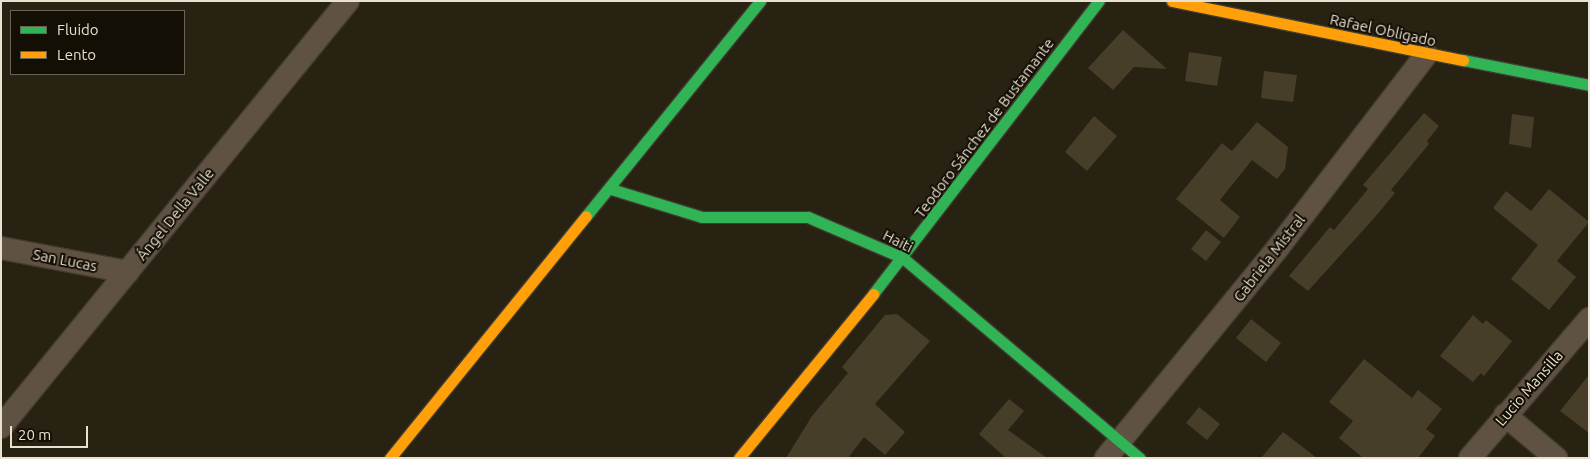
<!DOCTYPE html>
<html>
<head>
<meta charset="utf-8">
<style>
	body { margin:0 }
	#map { position:relative; width:1590px; height:459px; overflow:hidden; background:#282213; font-family:Ubuntu,sans-serif }
	div>[style] { position:absolute }
	[style*='--x'] { left:calc(var(--x)*1px); top:calc(var(--y)*1px); width:calc(var(--w)*1px); rotate:calc(var(--a)*1deg) }
	.building>* { inset:0; background:#463e29 }
	.roads { filter:drop-shadow(1px 0 #413c2f) drop-shadow(-1px 0 #413c2f) drop-shadow(0 1px #413c2f) drop-shadow(0 -1px #413c2f) }
	.street>* { height:22px; margin:-11px; padding:0 11px; transform-origin:11px; border-radius:11px; background:#5f5243 }
	.fast>* { height:11px; margin:-5.5px; padding:0 5.5px; transform-origin:5.5px; border-radius:5.5px; background:#30b455 }
	.slow>* { height:11px; margin:-5.5px; padding:0 5.5px; transform-origin:5.5px; border-radius:5.5px; background:#ff9f0a }
	span { translate:-50% -50%; white-space:nowrap; text-align:center; line-height:1.15; -webkit-text-stroke:4px #140f05; paint-order:stroke }
	.street-label { font-size:15px; color:#e8e0d0 }
	.frame { position:absolute; inset:0; border:2px solid #e8e0d0; pointer-events:none }
	.legend { position:absolute; left:10px; top:10px; width:175px; height:65px; box-sizing:border-box; background:#140f05; border:1px solid #696356; margin:0; padding:6px 9px; list-style:none; font-size:15px; color:#e8e0d0 }
	.legend li { display:flex; align-items:center; gap:10px; height:25px }
	.legend b { width:25px; border:1px solid #696356 }
	.scale { position:absolute; left:10px; top:426px; width:78px; height:22px; box-sizing:border-box; border:2px solid #e8e0d0; border-top:0; padding-left:6px; font-size:15px; line-height:18px; white-space:nowrap; color:#e8e0d0; -webkit-text-stroke:4px #140f05; paint-order:stroke }
</style>
</head>
<body>
<div id="map">
	<div class="building">
		<i style="clip-path:polygon(1123px 30px,1167px 69px,1134px 67px,1113px 90px,1088px 68px)"></i>
		<i style="clip-path:polygon(1189px 52px,1222px 57px,1217px 86px,1185px 81px)"></i>
		<i style="clip-path:polygon(1264px 71px,1297px 75px,1293px 102px,1261px 98px)"></i>
		<i style="clip-path:polygon(1424px 113px,1439px 126px,1427px 141px,1429px 144px,1391px 190px,1395px 193px,1376px 216px,1308px 291px,1289px 276px,1330px 227px,1334px 230px,1368px 189px,1363px 185px)"></i>
		<i style="clip-path:polygon(1512px 114px,1534px 117px,1531px 148px,1509px 144px)"></i>
		<i style="clip-path:polygon(1094px 116px,1117px 136px,1087px 171px,1065px 152px)"></i>
		<i style="clip-path:polygon(1257px 122px,1288px 147px,1285px 169px,1277px 179px,1252px 160px,1220px 200px,1240px 217px,1224px 238px,1176px 199px,1222px 143px,1232px 151px)"></i>
		<i style="clip-path:polygon(1549px 189px,1589px 222px,1557px 261px,1576px 277px,1549px 310px,1511px 279px,1538px 245px,1493px 208px,1506px 191px,1531px 211px)"></i>
		<i style="clip-path:polygon(1206px 230px,1221px 242px,1206px 261px,1191px 249px)"></i>
		<i style="clip-path:polygon(897px 314px,930px 341px,875px 404px,905px 432px,885px 455px,864px 437px,848px 458px,786px 458px,812px 416px,848px 373px,842px 367px,885px 315px)"></i>
		<i style="clip-path:polygon(1473px 315px,1483px 324px,1486px 320px,1512px 341px,1484px 376px,1481px 373px,1473px 382px,1440px 356px)"></i>
		<i style="clip-path:polygon(1251px 319px,1281px 343px,1266px 362px,1236px 338px)"></i>
		<i style="clip-path:polygon(1364px 359px,1412px 398px,1418px 390px,1442px 409px,1426px 429px,1435px 436px,1418px 458px,1363px 458px,1339px 438px,1353px 421px,1329px 402px)"></i>
		<i style="clip-path:polygon(1589px 375px,1589px 433px,1560px 411px)"></i>
		<i style="clip-path:polygon(1009px 399px,1024px 411px,1008px 430px,1047px 458px,1006px 458px,979px 434px)"></i>
		<i style="clip-path:polygon(1199px 407px,1220px 424px,1207px 440px,1186px 423px)"></i>
		<i style="clip-path:polygon(1283px 432px,1317px 458px,1261px 458px)"></i>
	</div>
	<div class="roads">
		<div class="street">
			<i style="--x:1;--y:248;--w:129;--a:10.7"></i>
			<i style="--x:1505;--y:415;--w:67;--a:40.1"></i>
			<i style="--x:1;--y:427;--w:549;--a:-50.84"></i>
			<i style="--x:1106;--y:458;--w:270;--a:-50.7"></i>
			<i style="--x:1277;--y:249;--w:245;--a:-52.5"></i>
			<i style="--x:1470;--y:458;--w:183;--a:-49.4"></i>
		</div>
		<div class="fast">
			<i style="--x:1463;--y:60;--w:128;--a:11.2"></i>
			<i style="--x:611;--y:189;--w:95;--a:17.1"></i>
			<i style="--x:702;--y:217;--w:106;--a:0"></i>
			<i style="--x:808;--y:217;--w:103;--a:23.3"></i>
			<i style="--x:903;--y:258;--w:310;--a:40.2"></i>
			<i style="--x:586;--y:216;--w:277;--a:-51"></i>
			<i style="--x:873;--y:294;--w:370;--a:-52.4"></i>
		</div>
		<div class="slow">
			<i style="--x:1172;--y:1;--w:297;--a:11.5"></i>
			<i style="--x:390;--y:458;--w:311;--a:-51"></i>
			<i style="--x:739;--y:458;--w:212;--a:-50.7"></i>
		</div>
	</div>
	<div class="street-label">
		<span style="left:1383px;top:30px;rotate:12deg">Rafael Obligado</span>
		<span style="left:984px;top:128px;rotate:-53deg">Teodoro Sánchez de Bustamante</span>
		<span style="left:175px;top:214px;rotate:-51deg">Ángel Della Valle</span>
		<span style="left:898px;top:241px;rotate:27deg">Haiti</span>
		<span style="left:1269px;top:258px;rotate:-52deg">Gabriela Mistral</span>
		<span style="left:65px;top:260px;rotate:11deg">San Lucas</span>
		<span style="left:1529px;top:388px;rotate:-49deg">Lucio Mansilla</span>
	</div>
	<div class="frame"></div>
	<ul class="legend">
	<li><b style="height:6px;background:#30b455"></b>Fluido</li>
	<li><b style="height:6px;background:#ff9f0a"></b>Lento</li>
	</ul>
	<div class="scale">20 m</div>
</div>
</body>
</html>
